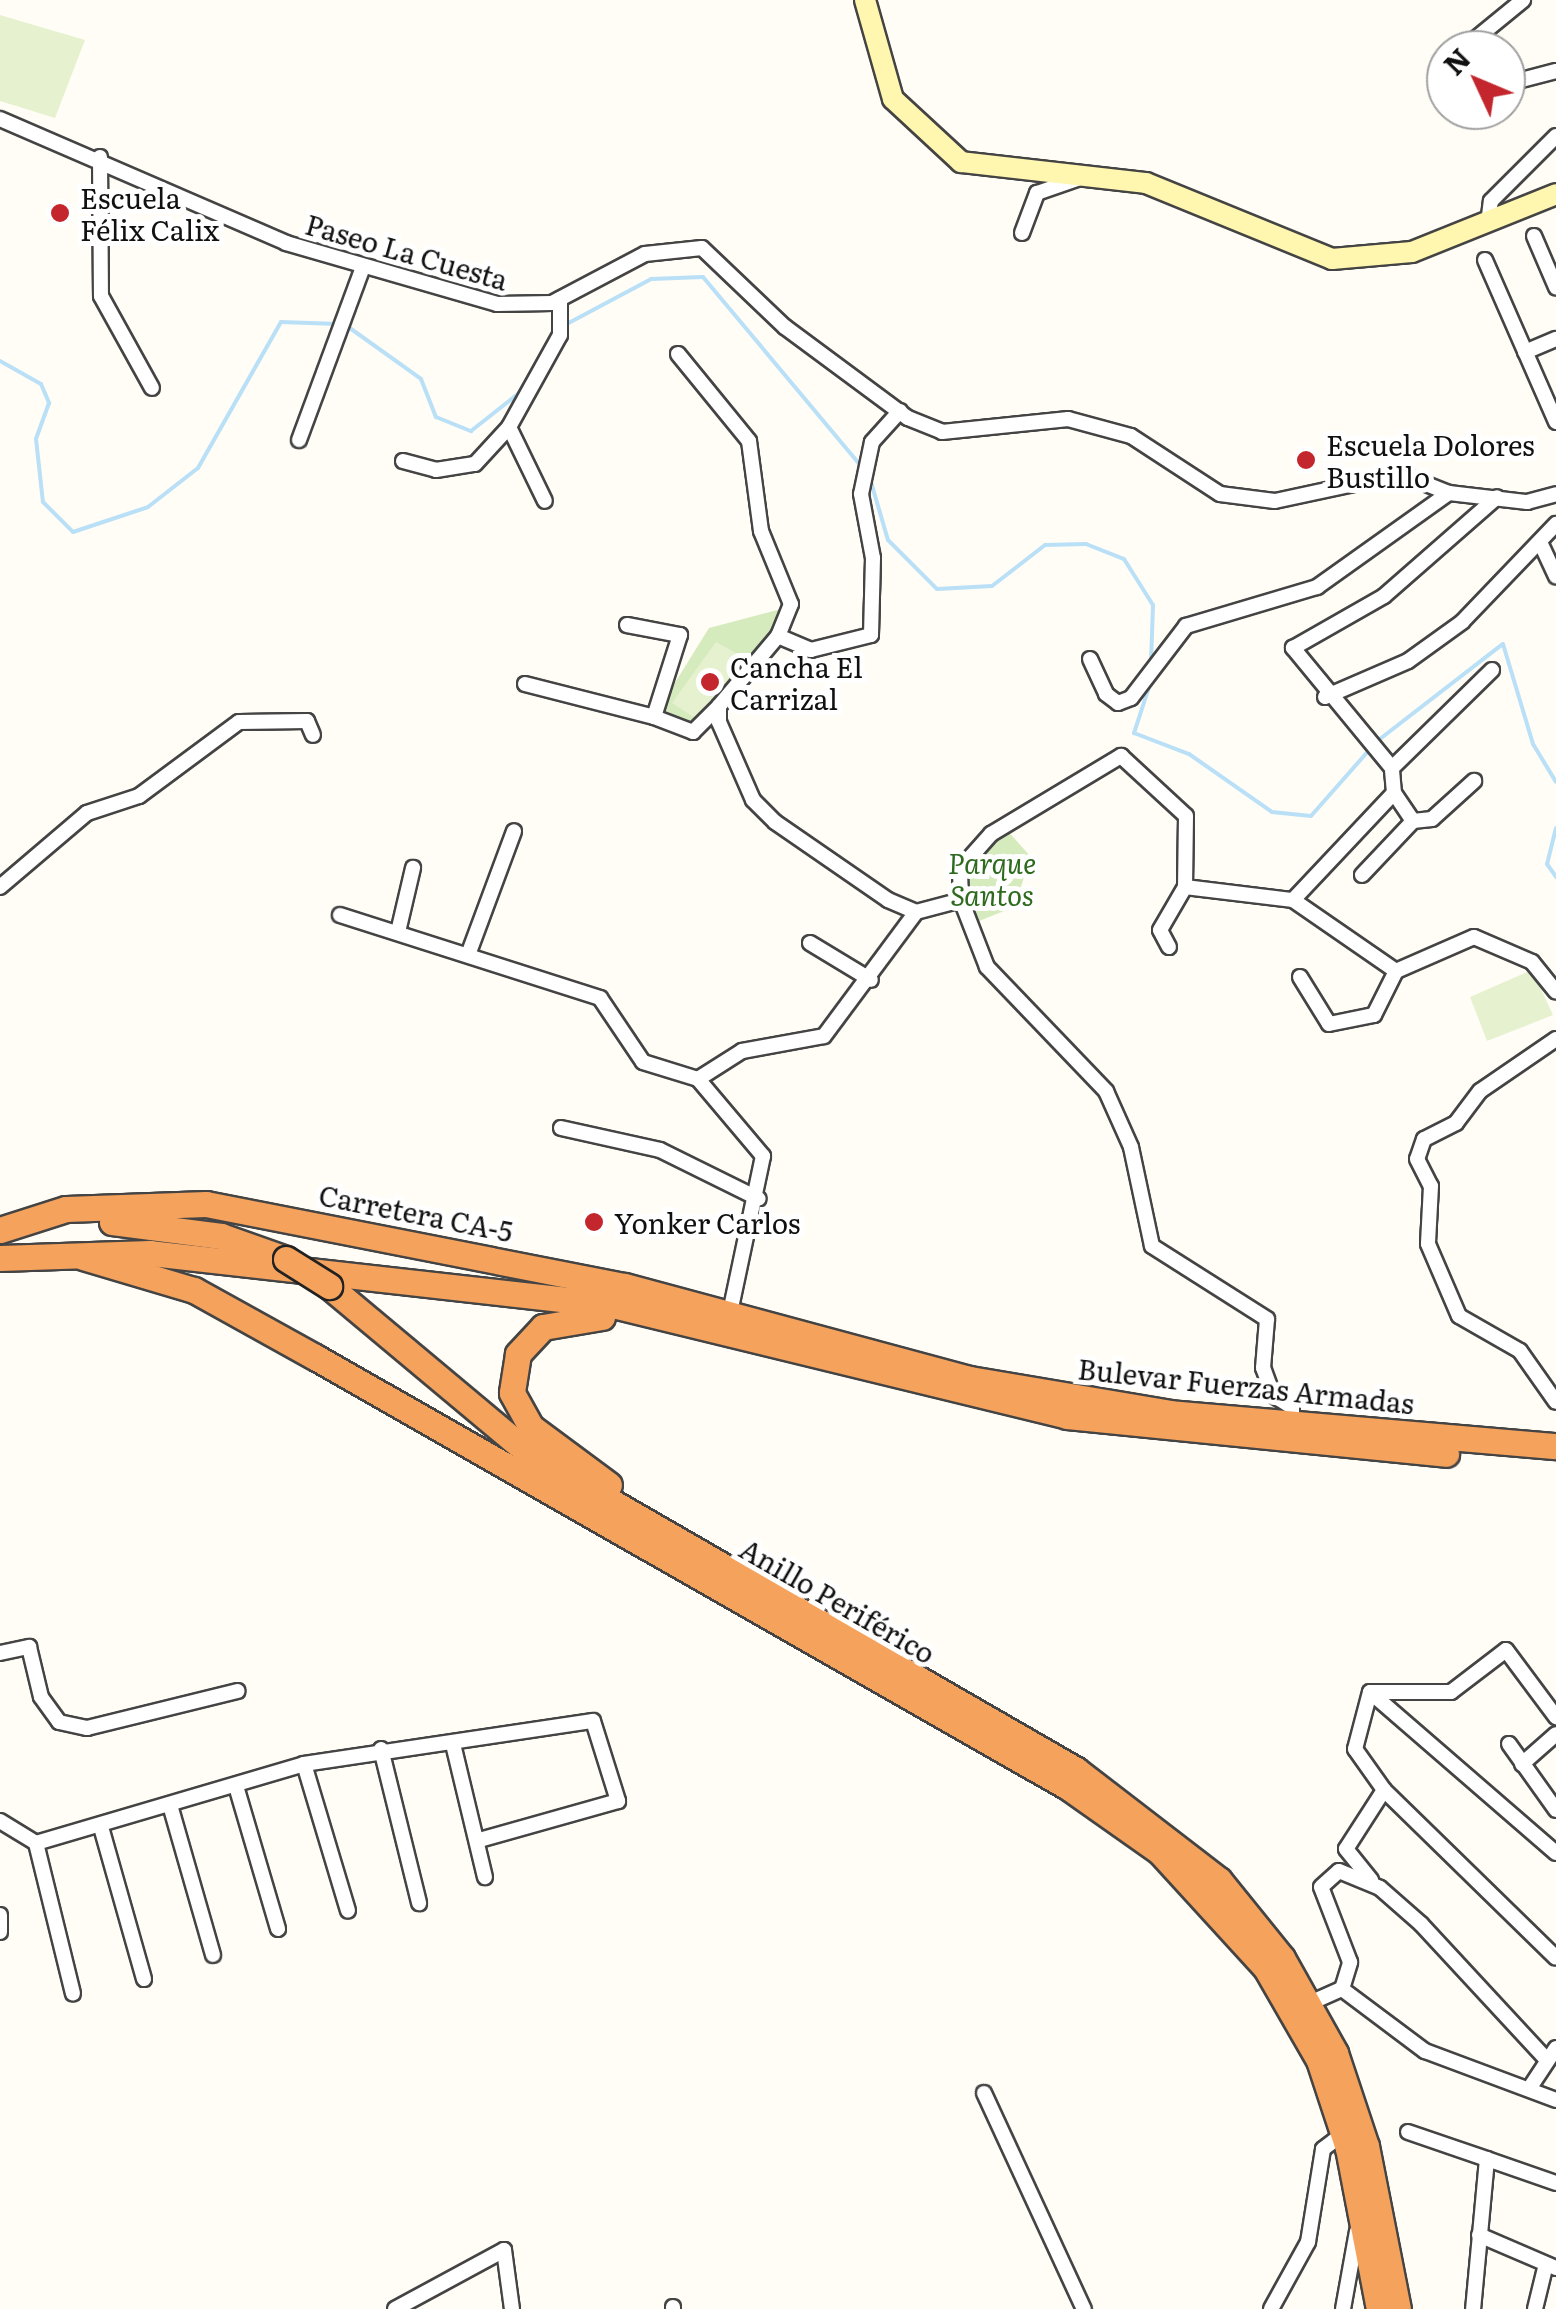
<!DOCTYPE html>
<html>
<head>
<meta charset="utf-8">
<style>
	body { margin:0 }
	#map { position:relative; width:1556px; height:2309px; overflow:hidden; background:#fffdf5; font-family:Literata,serif }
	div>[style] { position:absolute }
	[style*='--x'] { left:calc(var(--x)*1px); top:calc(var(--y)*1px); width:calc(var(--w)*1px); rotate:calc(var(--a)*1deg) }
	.green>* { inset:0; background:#d5ebbd }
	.pitch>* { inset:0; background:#e6f2cf }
	.stream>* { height:4px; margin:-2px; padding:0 2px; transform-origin:2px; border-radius:2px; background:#b9e0f7 }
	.roads { filter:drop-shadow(2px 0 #444) drop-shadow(-2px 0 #444) drop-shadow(0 2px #444) drop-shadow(0 -2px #444) }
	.street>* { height:14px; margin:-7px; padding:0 7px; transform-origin:7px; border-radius:7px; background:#fff }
	.secondary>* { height:20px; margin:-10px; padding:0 10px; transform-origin:10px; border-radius:10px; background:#fff6b0 }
	.highway>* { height:25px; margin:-12.5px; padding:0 12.5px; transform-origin:12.5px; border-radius:12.5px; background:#f5a25d }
	.bridges { filter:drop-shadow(2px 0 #222) drop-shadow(-2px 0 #222) drop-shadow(0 2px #222) drop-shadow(0 -2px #222) }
	.highway-bridge>* { height:25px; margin:-12.5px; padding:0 12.5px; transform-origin:12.5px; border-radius:12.5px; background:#f5a25d }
	.dots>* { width:28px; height:28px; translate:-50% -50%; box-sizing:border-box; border:5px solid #fff; border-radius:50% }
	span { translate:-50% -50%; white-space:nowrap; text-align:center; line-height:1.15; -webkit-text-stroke:10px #fff; paint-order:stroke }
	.poi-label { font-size:28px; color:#111 }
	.left { translate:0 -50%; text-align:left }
	.street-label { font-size:28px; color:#111 }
	.park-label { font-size:28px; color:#2f6b1f; font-style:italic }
	.north { position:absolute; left:1426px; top:30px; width:100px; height:100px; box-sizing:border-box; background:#fff; border:2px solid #a0a0a0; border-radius:50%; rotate:314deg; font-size:28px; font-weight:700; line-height:40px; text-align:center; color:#111 }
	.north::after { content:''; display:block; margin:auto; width:35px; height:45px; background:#c4262e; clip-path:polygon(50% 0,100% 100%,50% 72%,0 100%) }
</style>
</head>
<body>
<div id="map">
	<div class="green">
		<i style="clip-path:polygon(785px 608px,705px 727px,658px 710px,709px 628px)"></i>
		<i style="clip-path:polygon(1004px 827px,1031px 857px,1014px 907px,974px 923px,960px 869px)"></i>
	</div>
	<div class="pitch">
		<i style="clip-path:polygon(0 15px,85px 40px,55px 118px,0 101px)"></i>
		<i style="clip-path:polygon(716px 642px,749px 660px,703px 723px,672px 703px)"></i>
		<i style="clip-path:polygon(1532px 970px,1553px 1015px,1487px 1041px,1470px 997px)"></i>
	</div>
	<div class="stream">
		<i style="--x:347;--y:326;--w:91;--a:35.6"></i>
		<i style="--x:421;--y:379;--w:41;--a:68.5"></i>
		<i style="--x:436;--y:417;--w:38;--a:22"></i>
		<i style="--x:471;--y:431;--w:60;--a:-38.2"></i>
		<i style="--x:518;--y:394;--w:72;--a:-59.2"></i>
		<i style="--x:563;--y:326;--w:100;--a:-28.1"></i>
		<i style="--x:651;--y:279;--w:52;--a:-2.2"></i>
		<i style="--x:703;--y:277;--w:246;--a:50.1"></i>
		<i style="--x:0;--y:361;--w:47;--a:29.3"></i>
		<i style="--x:41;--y:384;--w:21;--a:67"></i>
		<i style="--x:49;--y:403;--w:38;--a:110"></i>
		<i style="--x:36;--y:439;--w:63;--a:83.7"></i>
		<i style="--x:43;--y:502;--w:42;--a:45"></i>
		<i style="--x:73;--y:532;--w:79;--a:-18.4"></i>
		<i style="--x:148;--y:507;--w:63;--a:-38"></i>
		<i style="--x:198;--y:468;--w:168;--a:-60.4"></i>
		<i style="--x:281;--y:322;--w:57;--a:2"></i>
		<i style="--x:871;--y:482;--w:60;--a:73.7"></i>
		<i style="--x:888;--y:540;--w:69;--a:45"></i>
		<i style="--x:937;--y:589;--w:55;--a:-3.1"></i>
		<i style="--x:992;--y:586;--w:67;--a:-37.7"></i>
		<i style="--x:1045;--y:545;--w:41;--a:-1.4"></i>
		<i style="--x:1086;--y:544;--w:41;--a:21.5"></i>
		<i style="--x:1124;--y:559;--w:54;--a:57.8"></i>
		<i style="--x:1153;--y:605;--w:56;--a:92"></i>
		<i style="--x:1151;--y:681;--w:55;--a:108.1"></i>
		<i style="--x:1134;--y:733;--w:59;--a:20.9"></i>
		<i style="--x:1189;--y:754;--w:101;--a:34.9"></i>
		<i style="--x:1272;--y:812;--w:39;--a:6"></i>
		<i style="--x:1311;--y:816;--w:89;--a:-48.6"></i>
		<i style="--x:1376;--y:742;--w:160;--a:-37.7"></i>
		<i style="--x:1503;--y:644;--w:104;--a:73.3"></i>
		<i style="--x:1533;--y:744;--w:44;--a:58.8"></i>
		<i style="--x:1556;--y:828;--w:37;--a:104"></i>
		<i style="--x:1547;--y:864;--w:16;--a:55"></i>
	</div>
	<div class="roads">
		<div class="street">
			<i style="--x:1462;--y:50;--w:79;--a:-39.3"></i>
			<i style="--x:1446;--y:70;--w:18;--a:90"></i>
			<i style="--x:1506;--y:84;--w:52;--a:-14.6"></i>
			<i style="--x:0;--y:119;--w:312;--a:23.4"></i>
			<i style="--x:286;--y:243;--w:220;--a:16.1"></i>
			<i style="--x:497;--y:304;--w:55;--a:-1"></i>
			<i style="--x:552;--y:303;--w:105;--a:-27.8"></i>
			<i style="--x:645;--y:254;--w:57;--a:-6"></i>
			<i style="--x:702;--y:248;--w:115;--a:43.6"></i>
			<i style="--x:785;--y:327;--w:153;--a:36.5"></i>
			<i style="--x:908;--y:418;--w:37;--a:22"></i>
			<i style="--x:942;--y:432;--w:127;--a:-5.9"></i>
			<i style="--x:1068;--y:419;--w:65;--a:15.1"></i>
			<i style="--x:1131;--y:436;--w:106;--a:33.1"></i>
			<i style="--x:1220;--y:494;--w:55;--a:7.3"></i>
			<i style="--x:1275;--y:501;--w:129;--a:-12.1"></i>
			<i style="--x:1401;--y:474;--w:52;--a:21.6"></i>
			<i style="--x:1449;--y:493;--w:79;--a:6.6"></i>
			<i style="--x:1527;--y:502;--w:30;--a:-15"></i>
			<i style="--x:100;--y:157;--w:139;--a:89.6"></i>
			<i style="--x:101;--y:296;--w:105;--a:61"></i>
			<i style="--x:1488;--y:224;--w:23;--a:-83"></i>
			<i style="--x:1491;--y:201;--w:92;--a:-45"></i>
			<i style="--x:1022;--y:233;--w:43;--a:-69.4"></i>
			<i style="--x:1037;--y:193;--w:55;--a:-19.1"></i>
			<i style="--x:1534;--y:236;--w:56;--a:66.7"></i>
			<i style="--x:1485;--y:260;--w:177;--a:66.3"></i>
			<i style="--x:1525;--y:352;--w:34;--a:-23"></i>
			<i style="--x:678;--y:354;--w:112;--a:50.8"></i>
			<i style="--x:749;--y:441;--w:91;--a:82.4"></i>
			<i style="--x:761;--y:531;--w:79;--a:67.7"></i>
			<i style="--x:791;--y:604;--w:35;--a:112"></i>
			<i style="--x:900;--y:411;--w:42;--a:132.1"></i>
			<i style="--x:872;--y:442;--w:53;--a:101.9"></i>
			<i style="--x:861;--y:494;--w:65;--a:79.4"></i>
			<i style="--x:873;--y:558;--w:77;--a:91.5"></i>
			<i style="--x:871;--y:635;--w:62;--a:166"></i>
			<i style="--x:811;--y:650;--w:36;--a:-157"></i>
			<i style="--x:778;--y:636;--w:92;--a:130.1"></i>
			<i style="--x:719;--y:706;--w:16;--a:90"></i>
			<i style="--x:719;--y:722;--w:85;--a:66.4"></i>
			<i style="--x:753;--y:800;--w:31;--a:45"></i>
			<i style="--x:775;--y:822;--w:137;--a:34.6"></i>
			<i style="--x:888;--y:900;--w:30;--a:23"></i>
			<i style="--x:916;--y:912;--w:47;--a:-14.9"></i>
			<i style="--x:509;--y:427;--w:82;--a:64.1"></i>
			<i style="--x:299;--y:440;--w:184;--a:-69.7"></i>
			<i style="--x:403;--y:461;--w:34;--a:15"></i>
			<i style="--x:436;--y:470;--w:39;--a:-9"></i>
			<i style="--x:475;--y:464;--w:50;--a:-47.4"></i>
			<i style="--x:509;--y:427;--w:105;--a:-61"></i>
			<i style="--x:560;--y:335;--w:36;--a:-90"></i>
			<i style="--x:1540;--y:542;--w:38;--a:65"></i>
			<i style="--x:627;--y:625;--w:54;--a:10.7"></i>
			<i style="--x:680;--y:635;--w:86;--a:107.6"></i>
			<i style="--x:654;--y:717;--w:42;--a:21"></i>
			<i style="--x:693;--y:732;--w:37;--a:-45"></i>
			<i style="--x:1090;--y:659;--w:38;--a:65"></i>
			<i style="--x:1106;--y:694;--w:15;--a:37"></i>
			<i style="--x:1118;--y:703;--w:14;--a:-21"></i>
			<i style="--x:1131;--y:698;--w:91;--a:-52.6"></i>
			<i style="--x:1186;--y:626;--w:137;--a:-16.6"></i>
			<i style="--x:1317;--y:587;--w:162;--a:-35.5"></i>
			<i style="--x:525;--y:684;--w:133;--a:14.3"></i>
			<i style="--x:1325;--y:697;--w:90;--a:-23.4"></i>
			<i style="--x:1408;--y:661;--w:67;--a:-35.8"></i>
			<i style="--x:1462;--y:622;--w:136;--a:-46.2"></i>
			<i style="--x:1392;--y:768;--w:140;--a:-44.4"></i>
			<i style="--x:1413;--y:821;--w:19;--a:-6"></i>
			<i style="--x:1432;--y:819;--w:57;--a:-42.1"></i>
			<i style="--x:1362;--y:875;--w:74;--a:-46.6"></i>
			<i style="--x:1413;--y:821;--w:34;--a:-124"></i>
			<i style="--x:0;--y:887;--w:114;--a:-40.4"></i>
			<i style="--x:87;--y:813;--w:55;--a:-18.1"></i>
			<i style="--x:139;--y:796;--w:124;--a:-36.5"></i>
			<i style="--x:239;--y:722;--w:68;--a:-0.8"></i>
			<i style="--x:307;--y:721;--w:15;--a:67"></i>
			<i style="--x:1293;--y:900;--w:147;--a:-46.7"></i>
			<i style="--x:1394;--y:793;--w:25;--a:-95"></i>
			<i style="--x:1392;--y:768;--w:156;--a:-129.5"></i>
			<i style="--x:1293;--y:648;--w:105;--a:-29.7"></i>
			<i style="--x:1384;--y:596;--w:150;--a:-41.2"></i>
			<i style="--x:340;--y:915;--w:273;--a:17.7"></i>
			<i style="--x:600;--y:998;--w:77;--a:56.1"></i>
			<i style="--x:643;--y:1062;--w:58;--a:17.2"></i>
			<i style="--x:398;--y:932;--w:66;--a:-76.8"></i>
			<i style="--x:810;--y:943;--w:71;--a:31.2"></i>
			<i style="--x:1169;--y:947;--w:19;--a:-118"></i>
			<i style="--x:1160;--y:930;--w:50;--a:-59.8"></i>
			<i style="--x:468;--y:955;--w:132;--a:-69.6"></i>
			<i style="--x:1300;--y:977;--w:55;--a:58.3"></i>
			<i style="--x:1329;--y:1024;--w:46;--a:-11.3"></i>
			<i style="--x:1374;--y:1015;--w:49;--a:-63.4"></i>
			<i style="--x:1556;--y:1039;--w:92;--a:145.6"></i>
			<i style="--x:1480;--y:1091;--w:40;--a:127"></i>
			<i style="--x:1456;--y:1123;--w:36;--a:153"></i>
			<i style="--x:1424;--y:1139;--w:21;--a:109"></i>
			<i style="--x:1417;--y:1159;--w:30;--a:63"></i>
			<i style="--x:1431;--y:1186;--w:58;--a:93"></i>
			<i style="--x:1428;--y:1244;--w:78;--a:66.7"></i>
			<i style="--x:1459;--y:1316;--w:70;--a:29.8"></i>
			<i style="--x:1520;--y:1351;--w:62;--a:54.8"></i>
			<i style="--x:698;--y:1079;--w:52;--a:-32.5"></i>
			<i style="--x:742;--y:1051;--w:83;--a:-10.4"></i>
			<i style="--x:824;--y:1036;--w:154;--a:-53.4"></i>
			<i style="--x:698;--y:1079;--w:101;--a:49.8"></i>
			<i style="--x:763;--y:1156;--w:160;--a:101.9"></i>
			<i style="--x:561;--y:1128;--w:101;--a:12.5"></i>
			<i style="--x:660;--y:1150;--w:110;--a:26.3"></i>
			<i style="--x:1292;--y:1423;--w:16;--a:-90"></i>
			<i style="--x:1292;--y:1407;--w:22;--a:-148"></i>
			<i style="--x:1273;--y:1395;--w:29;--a:-110"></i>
			<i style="--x:1263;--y:1368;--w:49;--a:-85.3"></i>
			<i style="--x:1267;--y:1319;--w:136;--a:-147.6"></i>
			<i style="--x:1152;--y:1246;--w:101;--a:-102"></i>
			<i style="--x:1131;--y:1147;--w:61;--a:-114.1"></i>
			<i style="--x:1106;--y:1091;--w:172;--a:-133.8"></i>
			<i style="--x:987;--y:967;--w:72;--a:-111.2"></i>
			<i style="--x:961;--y:900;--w:31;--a:-92"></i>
			<i style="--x:960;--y:869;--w:47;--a:-48.5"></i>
			<i style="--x:991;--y:834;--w:152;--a:-31"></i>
			<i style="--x:1121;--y:756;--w:88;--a:42.7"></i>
			<i style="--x:1186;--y:816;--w:71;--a:90.8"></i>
			<i style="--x:1185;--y:887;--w:109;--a:6.9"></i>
			<i style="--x:1293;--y:900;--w:125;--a:34.6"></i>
			<i style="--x:1396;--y:971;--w:85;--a:-23.6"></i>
			<i style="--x:1474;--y:937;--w:63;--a:23.3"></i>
			<i style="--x:1532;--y:962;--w:38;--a:51"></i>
			<i style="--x:0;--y:1653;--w:30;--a:-12"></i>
			<i style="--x:29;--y:1647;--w:51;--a:76.5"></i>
			<i style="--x:41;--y:1697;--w:31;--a:54"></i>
			<i style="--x:59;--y:1722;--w:29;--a:12"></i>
			<i style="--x:87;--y:1728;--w:155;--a:-13.8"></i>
			<i style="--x:1370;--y:1692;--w:246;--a:40.9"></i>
			<i style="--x:1370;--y:1692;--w:59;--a:104.7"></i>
			<i style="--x:1355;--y:1749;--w:50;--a:54.7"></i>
			<i style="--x:1384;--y:1790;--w:70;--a:122.8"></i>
			<i style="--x:1346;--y:1849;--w:40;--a:51"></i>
			<i style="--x:1371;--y:1692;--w:80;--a:0"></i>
			<i style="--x:1451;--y:1692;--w:69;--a:-37.4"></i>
			<i style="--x:1506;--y:1650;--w:84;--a:53.3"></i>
			<i style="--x:453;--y:1744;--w:137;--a:76.5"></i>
			<i style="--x:1509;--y:1744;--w:81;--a:54.5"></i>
			<i style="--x:381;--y:1749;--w:159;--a:76.1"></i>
			<i style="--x:304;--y:1764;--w:153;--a:73.3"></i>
			<i style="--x:1522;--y:1764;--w:45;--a:-41.4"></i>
			<i style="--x:236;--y:1786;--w:149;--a:73.6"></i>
			<i style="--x:1384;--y:1790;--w:240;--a:44.3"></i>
			<i style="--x:170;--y:1805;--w:156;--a:74"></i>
			<i style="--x:0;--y:1821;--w:42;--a:31.4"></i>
			<i style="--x:36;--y:1843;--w:279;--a:-16.4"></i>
			<i style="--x:304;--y:1764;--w:292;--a:-8.5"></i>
			<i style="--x:593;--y:1721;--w:84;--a:72.6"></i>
			<i style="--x:618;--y:1801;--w:144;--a:164.3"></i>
			<i style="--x:101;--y:1827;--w:158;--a:74.2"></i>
			<i style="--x:36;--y:1843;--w:155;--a:76.2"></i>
			<i style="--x:0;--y:1915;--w:17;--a:90"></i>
			<i style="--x:1342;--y:1989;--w:28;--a:-73"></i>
			<i style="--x:1350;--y:1962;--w:80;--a:-111.1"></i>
			<i style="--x:1321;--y:1887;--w:24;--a:-42"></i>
			<i style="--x:1339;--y:1871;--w:44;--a:22.5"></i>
			<i style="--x:1380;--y:1888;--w:55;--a:41.3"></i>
			<i style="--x:1421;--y:1924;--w:184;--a:47.2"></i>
			<i style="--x:1310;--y:2003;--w:35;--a:-24"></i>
			<i style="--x:1342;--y:1989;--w:104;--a:36.8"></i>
			<i style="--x:1425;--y:2051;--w:140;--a:20.5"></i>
			<i style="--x:1529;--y:2089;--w:49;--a:-56.6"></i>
			<i style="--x:984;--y:2093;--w:238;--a:65.2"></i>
			<i style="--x:1408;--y:2132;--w:83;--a:18.9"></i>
			<i style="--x:1487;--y:2159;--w:151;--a:95.3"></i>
			<i style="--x:1487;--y:2159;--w:73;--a:19.2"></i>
			<i style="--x:1479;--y:2235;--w:84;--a:23.2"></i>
			<i style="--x:673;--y:2307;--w:2;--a:90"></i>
			<i style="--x:395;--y:2309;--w:124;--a:-28.4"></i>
			<i style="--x:504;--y:2250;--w:60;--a:82.3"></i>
			<i style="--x:1271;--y:2309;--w:77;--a:-61.1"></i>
			<i style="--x:1308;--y:2242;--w:94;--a:-80.8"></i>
			<i style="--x:1323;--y:2149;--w:26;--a:-37"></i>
			<i style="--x:1343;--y:2309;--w:79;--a:-79.8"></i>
			<i style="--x:1535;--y:2309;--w:46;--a:-76.3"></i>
		</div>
		<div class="secondary">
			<i style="--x:865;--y:0;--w:103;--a:74.2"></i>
			<i style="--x:893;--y:99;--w:93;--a:42.8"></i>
			<i style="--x:961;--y:162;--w:186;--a:6.5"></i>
			<i style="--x:1146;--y:183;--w:201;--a:22.2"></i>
			<i style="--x:1332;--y:259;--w:80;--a:-5"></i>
			<i style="--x:1412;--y:252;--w:155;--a:-21.9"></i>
		</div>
		<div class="highway">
			<i style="--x:112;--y:1222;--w:110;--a:7.3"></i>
			<i style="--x:221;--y:1236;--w:69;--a:19.5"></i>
			<i style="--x:0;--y:1230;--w:69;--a:-17.7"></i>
			<i style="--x:66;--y:1209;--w:140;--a:-2"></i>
			<i style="--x:206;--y:1204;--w:427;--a:11.1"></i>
			<i style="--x:625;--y:1286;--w:356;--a:15.1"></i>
			<i style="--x:969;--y:1379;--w:203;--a:9.6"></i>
			<i style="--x:1169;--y:1413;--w:388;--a:4.9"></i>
			<i style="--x:83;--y:1257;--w:116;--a:16.6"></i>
			<i style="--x:194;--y:1290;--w:138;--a:29"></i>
			<i style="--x:315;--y:1357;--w:867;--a:29.73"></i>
			<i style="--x:1068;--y:1787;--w:113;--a:35.2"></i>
			<i style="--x:1160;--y:1852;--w:157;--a:47.6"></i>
			<i style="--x:1266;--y:1968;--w:106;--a:60.1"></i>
			<i style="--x:1319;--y:2060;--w:93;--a:71.8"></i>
			<i style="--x:1348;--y:2148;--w:164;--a:79.1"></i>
			<i style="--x:0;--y:1258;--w:150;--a:-1.9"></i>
			<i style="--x:150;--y:1253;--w:466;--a:6.4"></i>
			<i style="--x:613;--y:1305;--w:467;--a:13.7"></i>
			<i style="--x:1067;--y:1416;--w:381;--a:5.7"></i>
			<i style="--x:329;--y:1286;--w:265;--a:39.9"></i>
			<i style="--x:532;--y:1456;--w:628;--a:29.99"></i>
			<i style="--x:1076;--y:1770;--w:180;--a:37.6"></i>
			<i style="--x:1219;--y:1880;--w:100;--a:51.1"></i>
			<i style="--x:1282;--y:1958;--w:109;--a:60.8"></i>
			<i style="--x:1335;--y:2053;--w:98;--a:71.6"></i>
			<i style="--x:1366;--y:2146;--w:166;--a:78.9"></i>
			<i style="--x:602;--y:1317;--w:60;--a:170.4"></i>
			<i style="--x:543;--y:1327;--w:37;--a:133"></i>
			<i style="--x:518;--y:1354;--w:39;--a:99"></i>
			<i style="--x:512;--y:1393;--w:39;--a:61"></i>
			<i style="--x:531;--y:1427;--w:97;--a:36.6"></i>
		</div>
	</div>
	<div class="bridges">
		<div class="highway-bridge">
			<i style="--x:286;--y:1259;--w:51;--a:32.1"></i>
		</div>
	</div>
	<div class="dots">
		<i style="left:60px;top:213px;background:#c4262e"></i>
		<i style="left:1306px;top:460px;background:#c4262e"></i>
		<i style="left:710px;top:682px;background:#c4262e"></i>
		<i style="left:594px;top:1222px;background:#c4262e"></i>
	</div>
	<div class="poi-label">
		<span class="left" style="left:80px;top:213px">Escuela<br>Félix Calix</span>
		<span class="left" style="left:1326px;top:460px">Escuela Dolores<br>Bustillo</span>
		<span class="left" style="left:730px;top:682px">Cancha El<br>Carrizal</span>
		<span class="left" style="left:614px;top:1222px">Yonker Carlos</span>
	</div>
	<div class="street-label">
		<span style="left:407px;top:251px;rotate:16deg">Paseo La Cuesta</span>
		<span style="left:416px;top:1212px;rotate:11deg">Carretera CA-5</span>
		<span style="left:1246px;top:1385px;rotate:6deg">Bulevar Fuerzas Armadas</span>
		<span style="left:838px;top:1600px;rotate:30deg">Anillo Periférico</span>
	</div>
	<div class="park-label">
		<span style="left:992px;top:878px">Parque<br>Santos</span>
	</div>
	<div class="north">N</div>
</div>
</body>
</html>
